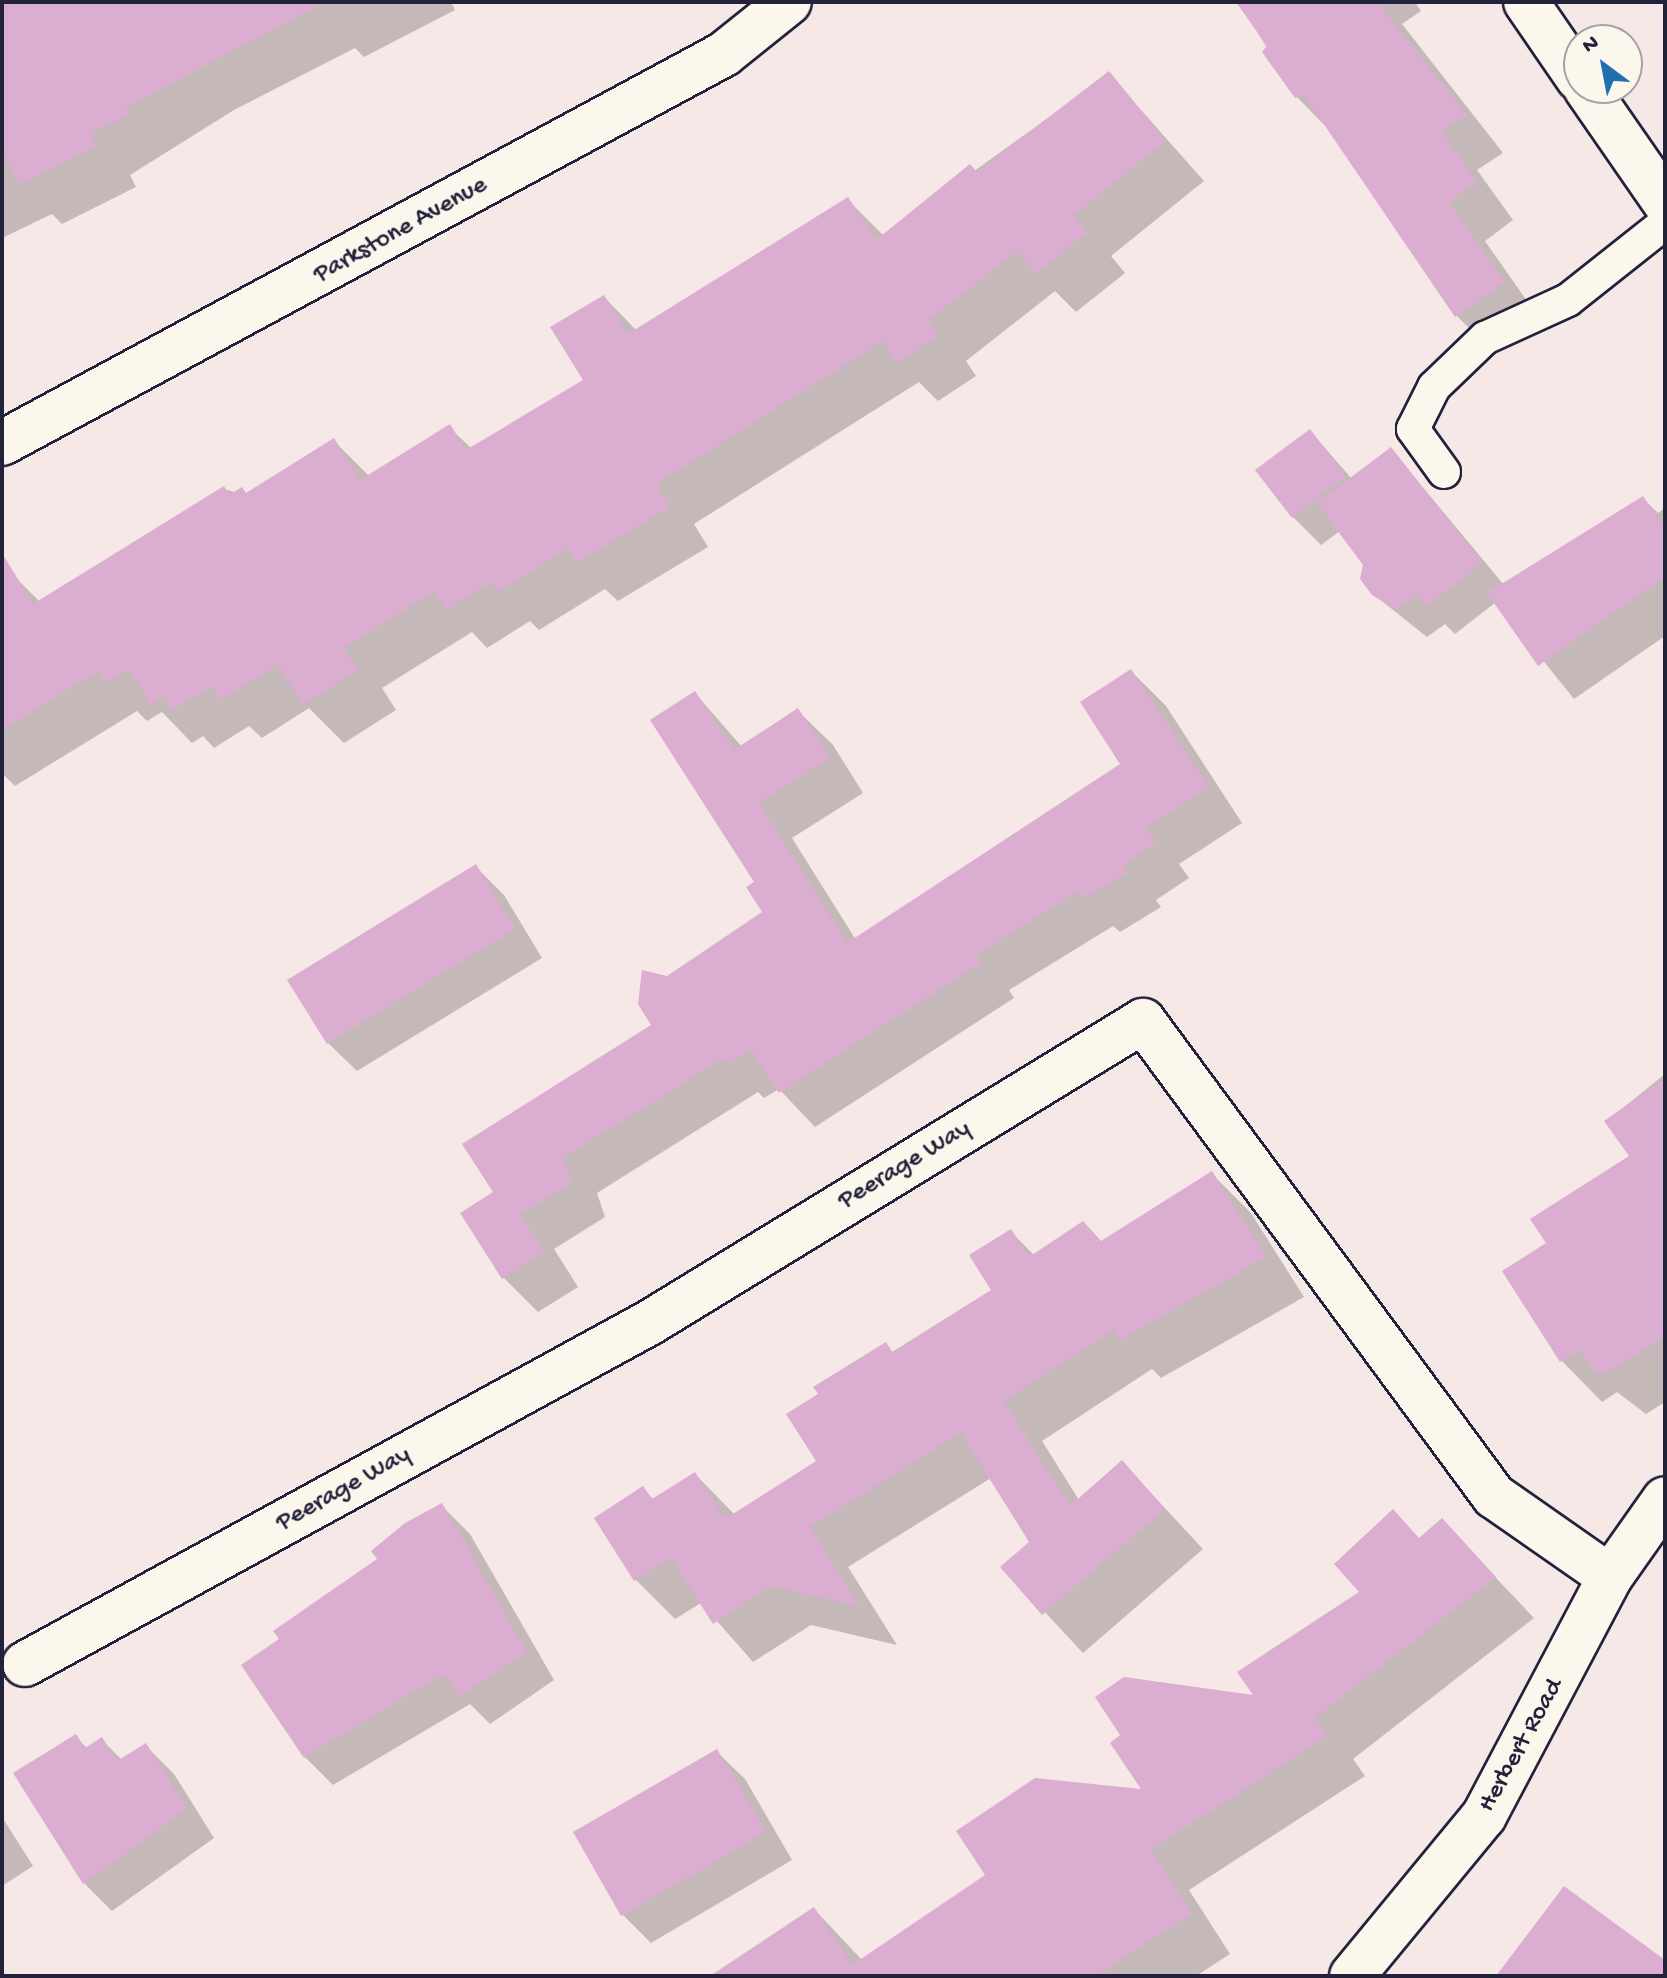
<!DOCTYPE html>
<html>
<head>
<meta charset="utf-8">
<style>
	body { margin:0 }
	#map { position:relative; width:1667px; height:1978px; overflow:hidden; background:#f5e8e6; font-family:"Gochi Hand",sans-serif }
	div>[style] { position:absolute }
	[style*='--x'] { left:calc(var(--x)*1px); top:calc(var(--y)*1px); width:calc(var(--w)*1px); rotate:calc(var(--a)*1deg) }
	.shadow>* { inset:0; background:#0003 }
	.building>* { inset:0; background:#dbadd0 }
	.roads { filter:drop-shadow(2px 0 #22223b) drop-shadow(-2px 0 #22223b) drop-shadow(0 2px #22223b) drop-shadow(0 -2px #22223b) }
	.service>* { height:32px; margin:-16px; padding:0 16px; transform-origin:16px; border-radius:16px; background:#fbf7ec }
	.minor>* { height:44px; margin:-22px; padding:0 22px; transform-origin:22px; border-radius:22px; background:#fbf7ec }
	.tertiary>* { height:44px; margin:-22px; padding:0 22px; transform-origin:22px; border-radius:22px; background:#fbf7ec }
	span { translate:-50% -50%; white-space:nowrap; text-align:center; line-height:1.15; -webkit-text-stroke:6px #fbf7ec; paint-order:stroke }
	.street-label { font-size:26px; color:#22223b }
	.frame { position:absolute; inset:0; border:4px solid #22223b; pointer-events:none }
	.north { position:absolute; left:1563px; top:24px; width:80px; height:80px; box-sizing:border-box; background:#fbf7ec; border:2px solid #a4a2a5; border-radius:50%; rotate:328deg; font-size:22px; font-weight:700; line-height:32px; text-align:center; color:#22223b }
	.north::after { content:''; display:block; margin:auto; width:28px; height:36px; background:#1f6fb2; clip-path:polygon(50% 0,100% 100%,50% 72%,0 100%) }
</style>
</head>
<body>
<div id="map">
	<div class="shadow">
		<i style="clip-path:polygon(2px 2px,451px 2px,455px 10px,364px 57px,355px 48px,234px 110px,130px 175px,136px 187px,62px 224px,52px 214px,2px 238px)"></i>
		<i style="clip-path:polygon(1239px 2px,1415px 2px,1421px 11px,1402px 24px,1503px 153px,1477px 170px,1513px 220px,1485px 241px,1541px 321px,1494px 353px,1457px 316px,1330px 131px,1297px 97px)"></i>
		<i style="clip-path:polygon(1109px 74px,1204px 181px,1111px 256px,1125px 273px,1076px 312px,1055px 291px,966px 361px,976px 376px,938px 401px,919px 382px,694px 524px,708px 547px,618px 601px,605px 589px,539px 630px,530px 621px,487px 648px,472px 632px,382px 688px,396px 710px,344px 743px,309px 708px,262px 738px,249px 726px,214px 748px,203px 736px,192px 743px,162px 712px,147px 721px,137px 711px,15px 786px,2px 773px,2px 584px,14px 576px,40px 602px,223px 489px,247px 495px,334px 441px,370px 477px,449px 427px,472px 449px,585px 381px,604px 297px,637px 331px,848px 200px,884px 236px)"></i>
		<i style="clip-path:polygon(1310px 431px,1352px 479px,1391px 449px,1504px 585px,1643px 498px,1658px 513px,1665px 508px,1665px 636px,1574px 699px,1496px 602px,1455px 634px,1445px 624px,1427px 637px,1373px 594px,1365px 564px,1340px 531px,1321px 545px,1293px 517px)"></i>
		<i style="clip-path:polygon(1131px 671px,1166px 706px,1242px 823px,1179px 864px,1189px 878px,1156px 900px,1161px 907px,1120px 932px,1113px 926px,1009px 990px,1014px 998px,815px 1127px,779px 1089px,764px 1098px,758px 1092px,597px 1193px,605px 1217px,554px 1249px,578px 1287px,538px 1312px,503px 1277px,496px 1193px,654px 1025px,667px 978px,765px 913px,695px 693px,742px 747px,798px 711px,833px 745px,863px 793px,792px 838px,856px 940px,1122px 764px)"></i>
		<i style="clip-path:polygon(476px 867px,504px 895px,542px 958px,357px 1071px,328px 1043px)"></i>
		<i style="clip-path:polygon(1665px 1074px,1665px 1402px,1646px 1414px,1617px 1392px,1602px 1402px,1562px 1361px,1548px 1243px,1632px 1157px,1607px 1121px)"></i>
		<i style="clip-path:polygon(1212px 1174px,1251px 1213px,1304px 1297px,1161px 1378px,1152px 1369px,1042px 1441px,1079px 1500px,1122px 1462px,1203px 1549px,1083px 1653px,1003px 1567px,1031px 1542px,991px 1478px,848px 1567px,897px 1645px,811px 1625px,753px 1662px,701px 1603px,675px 1619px,636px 1580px,597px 1519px,643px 1489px,654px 1500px,695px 1474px,735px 1515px,819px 1461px,820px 1395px,885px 1345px,894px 1353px,994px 1290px,1010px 1231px,1035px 1256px,1102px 1243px)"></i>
		<i style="clip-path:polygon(442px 1506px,470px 1534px,554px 1680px,490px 1724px,470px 1704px,333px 1785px,305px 1757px,281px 1640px)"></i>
		<i style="clip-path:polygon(1442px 1521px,1534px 1618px,1353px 1759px,1365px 1776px,1189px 1890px,1230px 1954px,1196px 1976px,772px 1976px,814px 1909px,862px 1960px,1145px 1791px,1257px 1698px)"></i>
		<i style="clip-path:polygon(76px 1737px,88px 1749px,102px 1740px,122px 1760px,146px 1746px,174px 1774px,214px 1838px,112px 1911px,84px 1883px)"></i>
		<i style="clip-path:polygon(716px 1751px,745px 1779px,792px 1860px,651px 1943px,623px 1915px)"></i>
		<i style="clip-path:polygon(2px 1817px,33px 1866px,2px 1886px)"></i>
	</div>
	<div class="building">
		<i style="clip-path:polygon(2px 2px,325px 2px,125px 108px,129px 115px,91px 134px,97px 146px,19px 185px,2px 150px)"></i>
		<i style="clip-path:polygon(1236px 2px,1377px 2px,1467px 115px,1442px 132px,1477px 182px,1449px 202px,1505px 282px,1455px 317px,1304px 95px,1295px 98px,1262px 52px,1267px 46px)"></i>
		<i style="clip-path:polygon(1109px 71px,1166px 141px,1073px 216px,1087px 233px,1035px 274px,1017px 251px,928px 321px,938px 336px,897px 363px,883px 341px,656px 484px,670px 507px,577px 563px,568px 549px,498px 592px,491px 582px,446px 610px,435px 591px,344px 648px,358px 670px,303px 705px,278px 664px,221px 700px,212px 686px,173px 710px,165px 696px,151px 705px,129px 669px,106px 683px,99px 671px,2px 730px,2px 553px,33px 604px,224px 486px,229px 495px,242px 487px,246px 493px,334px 438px,360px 480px,450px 424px,466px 450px,583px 380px,550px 327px,604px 295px,628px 334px,848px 197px,876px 240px,970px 164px,977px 172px)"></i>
		<i style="clip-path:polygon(1310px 429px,1346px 476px,1292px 518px,1255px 470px)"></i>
		<i style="clip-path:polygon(1391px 447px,1482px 563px,1426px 607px,1417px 595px,1397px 610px,1372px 595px,1360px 579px,1363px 565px,1317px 503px)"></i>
		<i style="clip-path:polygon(1643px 496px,1665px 529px,1665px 577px,1538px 666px,1487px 593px)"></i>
		<i style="clip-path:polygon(1131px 669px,1209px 788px,1146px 828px,1156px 843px,1123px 865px,1128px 872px,1084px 899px,1079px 891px,976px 955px,981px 963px,779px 1093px,751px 1050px,728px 1065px,724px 1058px,563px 1158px,572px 1182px,521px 1214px,545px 1252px,502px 1279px,460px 1213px,493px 1192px,462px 1144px,651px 1025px,638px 1004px,642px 970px,667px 976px,762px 912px,746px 887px,754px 882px,650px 720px,695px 691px,734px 750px,798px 708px,830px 758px,759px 803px,847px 943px,1120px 764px,1080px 702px)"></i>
		<i style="clip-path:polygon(476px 864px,515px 929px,327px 1044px,287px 980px)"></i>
		<i style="clip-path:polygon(1665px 1078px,1665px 1336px,1604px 1374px,1595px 1372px,1580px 1350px,1560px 1362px,1502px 1271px,1546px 1243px,1530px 1219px,1629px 1156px,1604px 1121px)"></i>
		<i style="clip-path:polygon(1212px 1171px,1266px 1257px,1120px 1340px,1113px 1330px,1004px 1401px,1070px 1506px,1122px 1460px,1165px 1509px,1042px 1615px,1000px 1567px,1029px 1542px,961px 1433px,810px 1527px,861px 1607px,771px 1586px,713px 1624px,671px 1558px,634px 1581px,594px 1518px,643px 1486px,652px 1499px,695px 1472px,725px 1519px,816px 1461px,786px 1414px,818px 1394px,813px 1387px,886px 1342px,892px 1352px,991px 1290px,969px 1255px,1011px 1229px,1029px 1257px,1083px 1221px,1101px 1241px)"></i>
		<i style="clip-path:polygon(442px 1503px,527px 1652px,460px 1697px,444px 1674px,304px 1758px,241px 1665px,279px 1639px,273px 1631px,377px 1559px,371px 1551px,405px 1523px)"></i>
		<i style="clip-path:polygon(1393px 1509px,1419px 1538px,1442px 1518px,1496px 1577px,1315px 1718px,1327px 1736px,1151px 1850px,1192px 1914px,1095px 1976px,710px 1976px,814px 1907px,852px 1965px,985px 1875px,956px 1831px,1035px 1778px,1141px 1789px,1110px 1743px,1120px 1735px,1095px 1697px,1124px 1677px,1253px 1695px,1237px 1672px,1359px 1592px,1334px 1564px)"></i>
		<i style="clip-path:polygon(76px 1734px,85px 1748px,102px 1737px,117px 1761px,146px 1743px,187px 1809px,83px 1884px,13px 1773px)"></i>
		<i style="clip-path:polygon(717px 1749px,766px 1832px,621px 1916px,573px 1832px)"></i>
		<i style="clip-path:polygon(1564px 1886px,1665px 1960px,1665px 1976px,1496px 1976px)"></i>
	</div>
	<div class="roads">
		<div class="service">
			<i style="--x:1444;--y:472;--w:53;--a:-125.8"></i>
			<i style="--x:1413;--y:429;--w:47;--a:-63.4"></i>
			<i style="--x:1434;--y:387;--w:71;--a:-43.9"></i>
			<i style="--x:1485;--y:338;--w:91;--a:-24.6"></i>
			<i style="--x:1568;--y:300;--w:124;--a:-38.4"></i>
		</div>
		<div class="minor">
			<i style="--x:1526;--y:2;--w:93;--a:55.5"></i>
			<i style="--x:1586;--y:88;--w:139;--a:55.3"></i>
			<i style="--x:25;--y:1664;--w:711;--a:-28.66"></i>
			<i style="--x:649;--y:1323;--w:579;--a:-31.44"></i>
			<i style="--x:1143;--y:1021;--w:591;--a:53.54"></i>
			<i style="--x:1494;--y:1496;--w:141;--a:34.9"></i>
			<i style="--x:1352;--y:1976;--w:207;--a:-50.5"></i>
			<i style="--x:1484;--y:1816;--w:270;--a:-62.2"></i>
			<i style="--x:1610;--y:1577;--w:95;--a:-54.8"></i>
		</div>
		<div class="tertiary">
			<i style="--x:2;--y:443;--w:820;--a:-28.31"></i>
			<i style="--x:724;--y:54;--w:83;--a:-38.7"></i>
		</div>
	</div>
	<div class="street-label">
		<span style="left:401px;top:231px;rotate:-29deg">Parkstone Avenue</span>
		<span style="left:905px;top:1166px;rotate:-31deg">Peerage Way</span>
		<span style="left:344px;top:1490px;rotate:-29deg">Peerage Way</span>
		<span style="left:1522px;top:1746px;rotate:-61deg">Herbert Road</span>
	</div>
	<div class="frame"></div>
	<div class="north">N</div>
</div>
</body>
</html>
